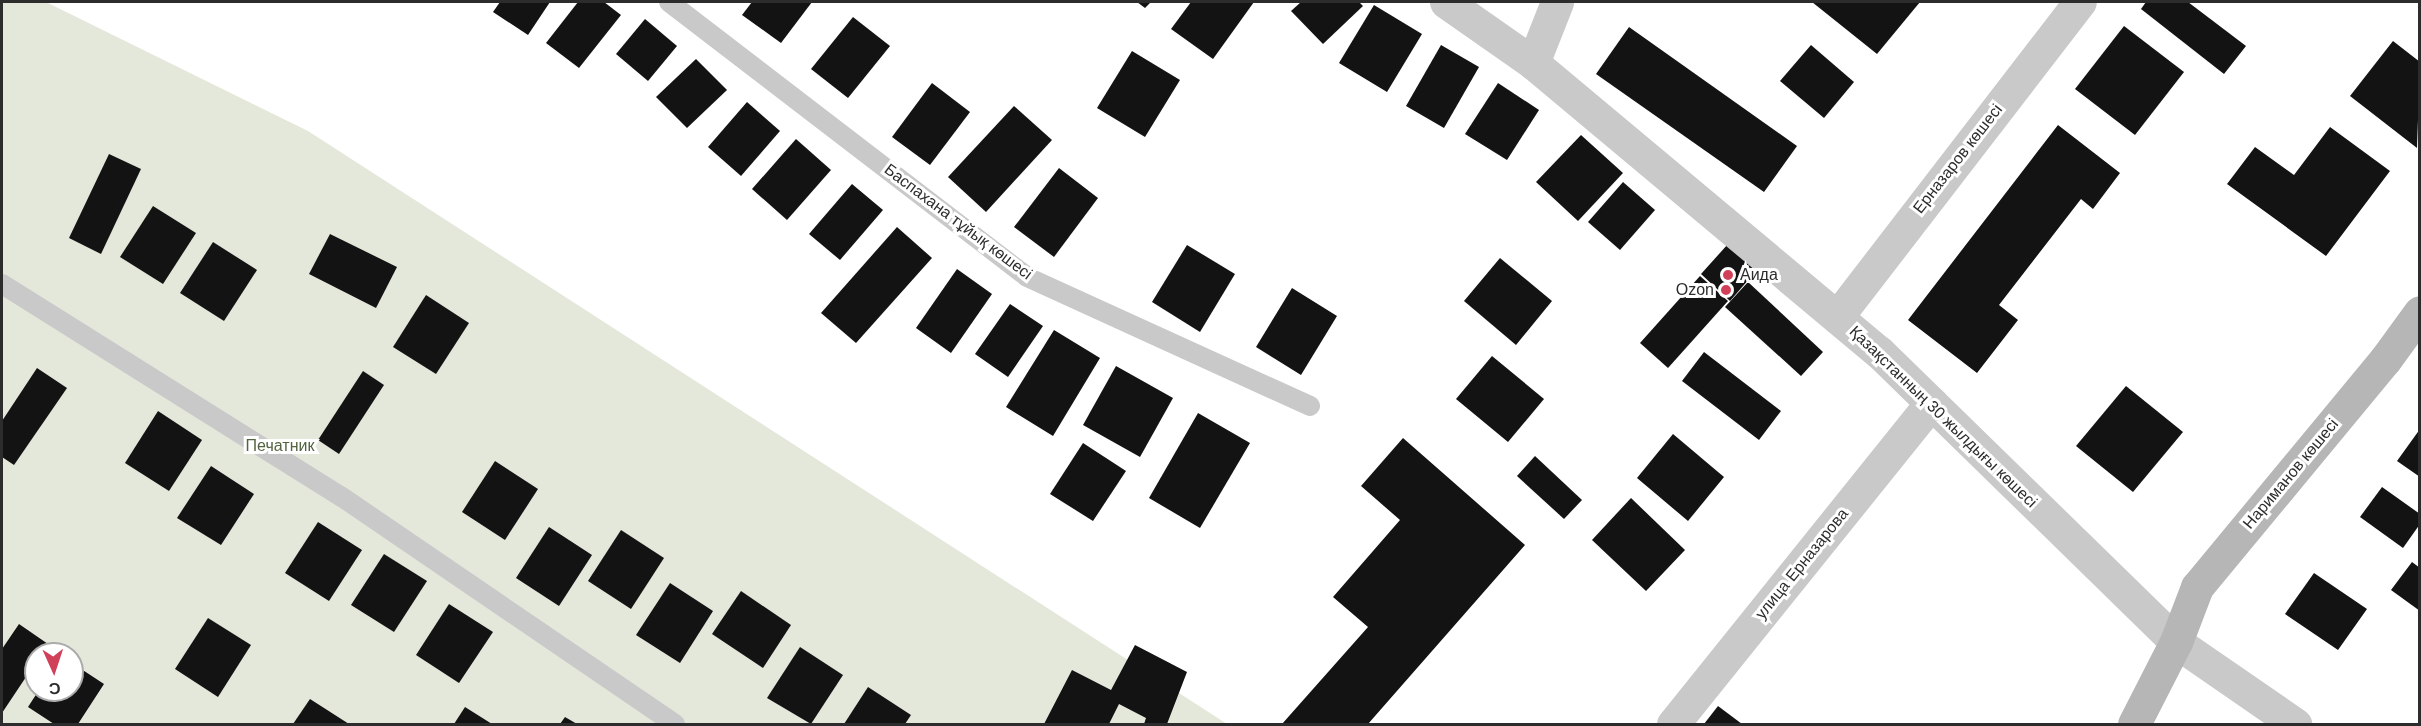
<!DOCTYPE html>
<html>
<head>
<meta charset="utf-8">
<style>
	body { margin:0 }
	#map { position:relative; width:2421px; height:726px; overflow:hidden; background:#fff; font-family:Arial,sans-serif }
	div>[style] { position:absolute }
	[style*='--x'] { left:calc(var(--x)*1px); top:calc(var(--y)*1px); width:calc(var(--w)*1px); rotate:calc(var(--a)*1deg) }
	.green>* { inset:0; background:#e3e8db }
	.building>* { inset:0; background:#131313 }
	.lane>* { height:20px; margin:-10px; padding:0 10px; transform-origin:10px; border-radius:10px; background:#c9c9c9 }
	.street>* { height:33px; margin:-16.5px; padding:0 16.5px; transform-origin:16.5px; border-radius:16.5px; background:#c9c9c9 }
	.secondary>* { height:33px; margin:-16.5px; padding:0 16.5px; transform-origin:16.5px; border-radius:16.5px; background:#b6b6b6 }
	.dots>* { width:16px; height:16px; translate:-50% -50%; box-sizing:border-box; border:3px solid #fff; border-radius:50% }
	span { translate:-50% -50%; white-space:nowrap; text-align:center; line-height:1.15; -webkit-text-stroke:6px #fff; paint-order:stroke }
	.street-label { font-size:16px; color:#2c2c2c }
	.poi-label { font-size:16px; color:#2c2c2c }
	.left { translate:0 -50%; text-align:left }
	.right { translate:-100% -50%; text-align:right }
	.park-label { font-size:16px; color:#53623f }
	.frame { position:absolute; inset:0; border:3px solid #2c2c2c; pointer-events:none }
	.north { position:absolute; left:24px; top:642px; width:60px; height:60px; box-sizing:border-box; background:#fff; border:2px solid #ababab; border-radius:50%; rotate:177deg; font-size:16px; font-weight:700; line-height:24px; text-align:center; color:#2c2c2c }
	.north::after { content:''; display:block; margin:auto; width:21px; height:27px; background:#d14059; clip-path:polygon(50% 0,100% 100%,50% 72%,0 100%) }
</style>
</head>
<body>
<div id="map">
	<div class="green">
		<i style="clip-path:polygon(evenodd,2px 2px,46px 2px,308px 131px,1227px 724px,2px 724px,2px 2px,36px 654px,72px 654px,72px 690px,36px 690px,36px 654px)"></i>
	</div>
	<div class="building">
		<i style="clip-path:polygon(500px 2px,550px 2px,528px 35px,493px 12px)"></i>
		<i style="clip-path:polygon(578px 2px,604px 2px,621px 15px,579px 68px,546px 43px)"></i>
		<i style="clip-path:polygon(752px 2px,812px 2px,781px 43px,742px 15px)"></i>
		<i style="clip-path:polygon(1137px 2px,1151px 2px,1145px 8px)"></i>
		<i style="clip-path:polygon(1191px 2px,1254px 2px,1213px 59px,1171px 29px)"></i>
		<i style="clip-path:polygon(1301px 2px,1359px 2px,1363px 6px,1323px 44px,1291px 11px)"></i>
		<i style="clip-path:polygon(1812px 2px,1920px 2px,1877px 54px)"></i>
		<i style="clip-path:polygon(2146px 2px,2188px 2px,2246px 46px,2224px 74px,2141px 9px)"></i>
		<i style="clip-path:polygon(1374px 5px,1422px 34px,1387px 92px,1339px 63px)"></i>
		<i style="clip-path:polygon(853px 17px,890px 46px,848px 98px,811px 69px)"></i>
		<i style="clip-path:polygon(645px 19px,677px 46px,648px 81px,616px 54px)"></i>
		<i style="clip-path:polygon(2124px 26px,2184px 72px,2135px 135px,2075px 89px)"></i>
		<i style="clip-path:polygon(1629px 27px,1797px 146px,1764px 192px,1596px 74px)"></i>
		<i style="clip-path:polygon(2393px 41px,2420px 62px,2417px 148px,2350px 96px)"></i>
		<i style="clip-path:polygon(1441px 45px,1479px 67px,1444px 128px,1406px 106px)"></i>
		<i style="clip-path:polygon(1811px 45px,1854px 82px,1824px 118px,1780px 81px)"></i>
		<i style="clip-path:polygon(1132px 51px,1180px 80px,1145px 137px,1097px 108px)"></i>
		<i style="clip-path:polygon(696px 59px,727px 90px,687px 128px,656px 97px)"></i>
		<i style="clip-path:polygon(932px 83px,970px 112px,930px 165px,892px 137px)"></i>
		<i style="clip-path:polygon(1498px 83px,1539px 110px,1507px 160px,1465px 134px)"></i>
		<i style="clip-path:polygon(747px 102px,780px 131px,741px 176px,708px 147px)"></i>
		<i style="clip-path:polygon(1014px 106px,1052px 140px,986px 212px,948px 177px)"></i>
		<i style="clip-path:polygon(2058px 125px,2120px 173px,2093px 209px,2081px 199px,1999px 305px,2018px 320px,1977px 373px,1908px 320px)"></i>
		<i style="clip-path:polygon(2330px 127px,2390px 171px,2326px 256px,2227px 184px,2255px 147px,2294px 175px)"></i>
		<i style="clip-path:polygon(1581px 135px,1623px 173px,1578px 221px,1536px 182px)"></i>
		<i style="clip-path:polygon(796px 139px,831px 170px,787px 220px,752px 189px)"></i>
		<i style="clip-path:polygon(109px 154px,141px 169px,101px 254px,69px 238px)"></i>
		<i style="clip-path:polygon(1059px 168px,1098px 198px,1054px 257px,1014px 227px)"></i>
		<i style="clip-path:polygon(1623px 182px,1655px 210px,1620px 250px,1588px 222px)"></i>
		<i style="clip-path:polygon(852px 184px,883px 210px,840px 260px,809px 234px)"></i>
		<i style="clip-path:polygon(153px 206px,196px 233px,163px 284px,120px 257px)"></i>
		<i style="clip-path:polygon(897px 227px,932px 258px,856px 343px,821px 313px)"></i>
		<i style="clip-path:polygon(330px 234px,397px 267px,376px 308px,309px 274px)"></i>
		<i style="clip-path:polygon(213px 242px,257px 270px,224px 321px,180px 293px)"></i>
		<i style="clip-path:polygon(1728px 244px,1756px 271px,1730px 301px,1701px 274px)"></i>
		<i style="clip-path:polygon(1187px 245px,1235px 274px,1200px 332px,1152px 302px)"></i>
		<i style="clip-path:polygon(1500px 258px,1552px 301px,1516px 345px,1464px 301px)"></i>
		<i style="clip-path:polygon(957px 269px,992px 294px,951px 353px,916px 328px)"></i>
		<i style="clip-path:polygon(1700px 276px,1728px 301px,1668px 368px,1640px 343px)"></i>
		<i style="clip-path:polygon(1748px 282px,1823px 352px,1801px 376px,1725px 307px)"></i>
		<i style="clip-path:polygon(1292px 288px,1337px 316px,1301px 375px,1256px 347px)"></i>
		<i style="clip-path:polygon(426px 295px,469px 323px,436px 374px,393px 347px)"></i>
		<i style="clip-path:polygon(1010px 304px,1043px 326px,1008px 377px,975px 354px)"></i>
		<i style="clip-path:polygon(1054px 330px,1100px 358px,1053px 436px,1006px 407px)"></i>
		<i style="clip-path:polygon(1704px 352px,1781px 411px,1759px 440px,1682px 381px)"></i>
		<i style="clip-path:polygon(1492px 356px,1544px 399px,1508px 442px,1456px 399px)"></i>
		<i style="clip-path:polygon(1116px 366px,1173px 398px,1140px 457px,1083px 425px)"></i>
		<i style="clip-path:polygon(37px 368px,67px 388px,14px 465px,2px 457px,2px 421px)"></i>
		<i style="clip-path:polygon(363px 371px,384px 385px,339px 454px,318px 440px)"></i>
		<i style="clip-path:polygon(2126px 386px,2183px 432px,2133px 492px,2076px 446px)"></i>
		<i style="clip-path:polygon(158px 411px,202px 440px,169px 491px,125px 463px)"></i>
		<i style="clip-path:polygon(1198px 413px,1250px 443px,1200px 528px,1149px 498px)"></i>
		<i style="clip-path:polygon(2420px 429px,2420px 477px,2397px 461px)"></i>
		<i style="clip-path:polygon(1673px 434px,1724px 477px,1688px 521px,1637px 478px)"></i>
		<i style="clip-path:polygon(1403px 438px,1525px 545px,1368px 724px,1282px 724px,1368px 627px,1333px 597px,1400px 520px,1361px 486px)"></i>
		<i style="clip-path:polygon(1083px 443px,1126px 471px,1093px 521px,1050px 494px)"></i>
		<i style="clip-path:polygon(1535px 456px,1582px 500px,1564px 519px,1517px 476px)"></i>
		<i style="clip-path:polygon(495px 461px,538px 489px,505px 540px,462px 512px)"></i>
		<i style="clip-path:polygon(211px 466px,254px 494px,221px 545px,177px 518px)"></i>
		<i style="clip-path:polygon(2382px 487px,2420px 514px,2420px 524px,2403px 548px,2360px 517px)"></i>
		<i style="clip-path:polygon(1631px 498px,1685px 550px,1646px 591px,1592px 540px)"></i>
		<i style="clip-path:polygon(318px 522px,362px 550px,329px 601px,285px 573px)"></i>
		<i style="clip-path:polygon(549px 527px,592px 555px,559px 606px,516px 578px)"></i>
		<i style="clip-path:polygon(621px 530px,664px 558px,631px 609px,588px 581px)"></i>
		<i style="clip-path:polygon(384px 554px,427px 581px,394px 632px,351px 605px)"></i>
		<i style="clip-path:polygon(2412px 562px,2420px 568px,2420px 611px,2391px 590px)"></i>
		<i style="clip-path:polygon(2314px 573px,2367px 609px,2338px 650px,2285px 614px)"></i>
		<i style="clip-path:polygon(670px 583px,713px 611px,680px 663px,636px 635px)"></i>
		<i style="clip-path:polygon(741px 591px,791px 625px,763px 668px,712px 634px)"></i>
		<i style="clip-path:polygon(449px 604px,493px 632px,459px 683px,416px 655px)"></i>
		<i style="clip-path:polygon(208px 618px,251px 645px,218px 697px,175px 669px)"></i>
		<i style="clip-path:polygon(19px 624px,48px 644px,41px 654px,36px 654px,36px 662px,2px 713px,2px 649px)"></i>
		<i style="clip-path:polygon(1135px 645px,1187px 672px,1167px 724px,1144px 724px,1146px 718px,1119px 704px,1109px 724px,1044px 724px,1072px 670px,1111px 690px)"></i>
		<i style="clip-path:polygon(800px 647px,843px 675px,811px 724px,767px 698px)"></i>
		<i style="clip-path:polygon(72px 663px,104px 684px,78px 724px,54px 724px,28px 707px,39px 690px,72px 690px)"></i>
		<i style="clip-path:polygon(868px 687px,911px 715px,905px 724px,844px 724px)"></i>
		<i style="clip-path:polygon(310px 699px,349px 724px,293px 724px)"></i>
		<i style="clip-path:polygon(1718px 706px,1742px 724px,1704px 724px)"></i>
		<i style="clip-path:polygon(465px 707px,492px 724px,454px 724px)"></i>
		<i style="clip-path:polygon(565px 717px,577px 724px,560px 724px)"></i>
	</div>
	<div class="lane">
		<i style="--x:669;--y:2;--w:451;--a:37.5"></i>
		<i style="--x:1027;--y:277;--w:311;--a:24.5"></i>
		<i style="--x:2;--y:284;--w:401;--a:32.1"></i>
		<i style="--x:342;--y:497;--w:403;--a:34.3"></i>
	</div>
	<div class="street">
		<i style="--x:1446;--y:2;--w:106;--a:35"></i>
		<i style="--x:1533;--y:63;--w:451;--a:39.9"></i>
		<i style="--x:1879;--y:352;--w:415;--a:44.3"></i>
		<i style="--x:2176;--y:642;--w:145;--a:34.6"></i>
		<i style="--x:1533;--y:63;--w:66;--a:-68.5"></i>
		<i style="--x:1837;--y:317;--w:398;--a:-52.4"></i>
		<i style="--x:1673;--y:724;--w:412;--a:-51.2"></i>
	</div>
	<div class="secondary">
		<i style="--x:2134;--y:724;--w:92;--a:-62.9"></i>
		<i style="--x:2176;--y:642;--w:59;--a:-69.1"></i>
		<i style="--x:2197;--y:587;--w:295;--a:-50.4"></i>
		<i style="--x:2385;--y:360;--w:59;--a:-53.9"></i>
	</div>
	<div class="dots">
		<i style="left:1728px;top:275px;background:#d14059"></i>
		<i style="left:1726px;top:290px;background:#d14059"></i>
	</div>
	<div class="street-label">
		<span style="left:1958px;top:159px;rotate:-52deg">Ерназаров көшесі</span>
		<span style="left:958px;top:222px;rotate:37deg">Баспахана тұйық көшесі</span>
		<span style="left:1943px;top:417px;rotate:44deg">Қазақстанның 30 жылдығы көшесі</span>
		<span style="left:2291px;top:474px;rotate:-50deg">Нариманов көшесі</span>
		<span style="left:1802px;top:564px;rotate:-51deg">улица Ерназарова</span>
	</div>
	<div class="poi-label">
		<span class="left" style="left:1740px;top:275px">Аида</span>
		<span class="right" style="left:1714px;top:290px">Ozon</span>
	</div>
	<div class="park-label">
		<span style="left:280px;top:446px">Печатник</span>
	</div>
	<div class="frame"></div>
	<div class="north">С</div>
</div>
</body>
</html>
